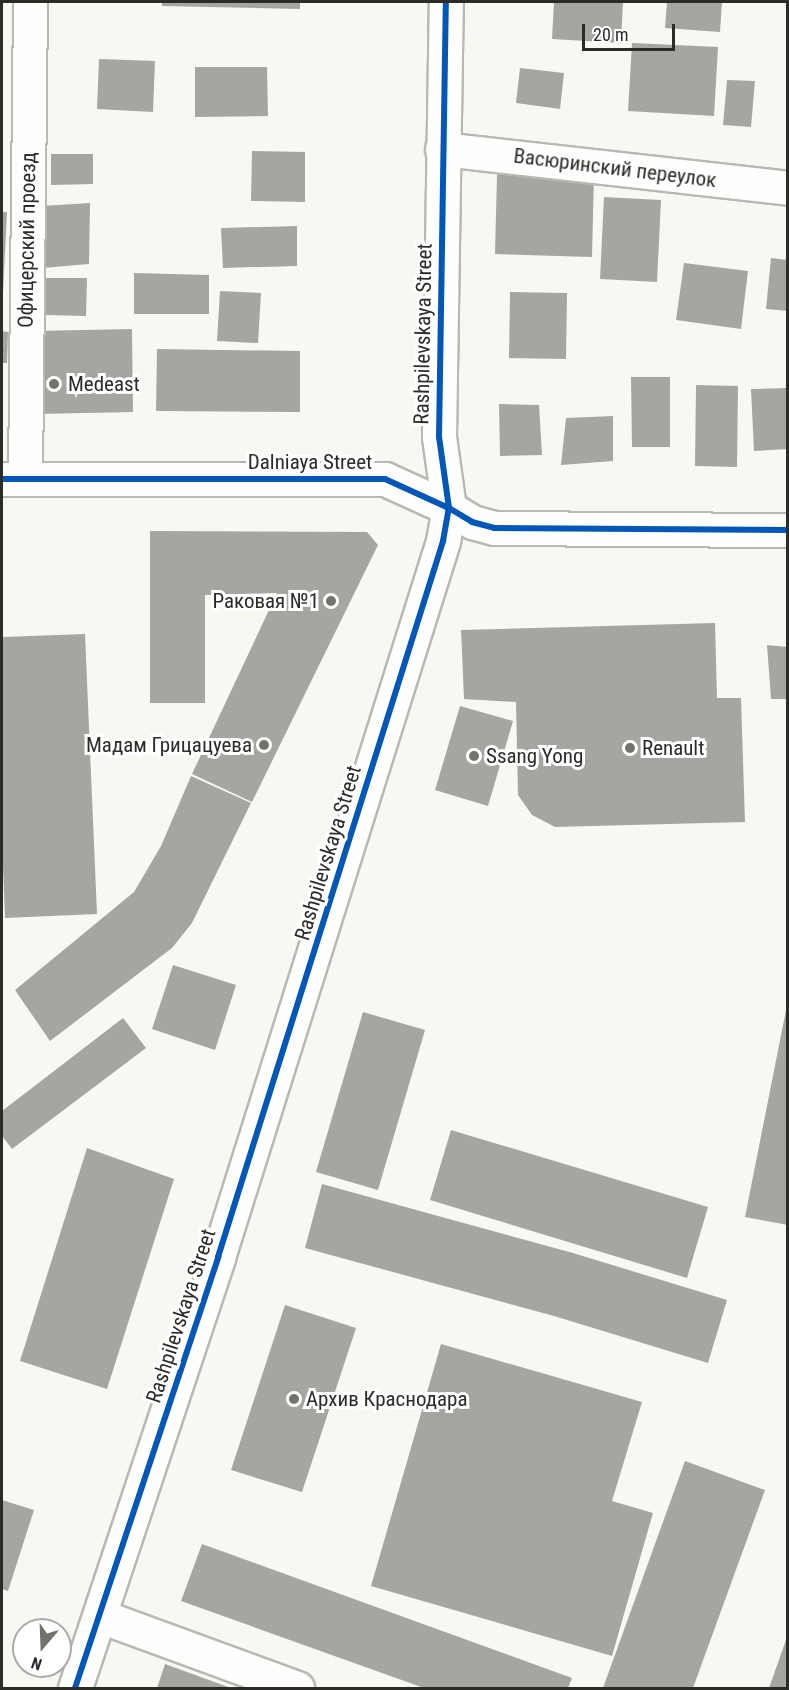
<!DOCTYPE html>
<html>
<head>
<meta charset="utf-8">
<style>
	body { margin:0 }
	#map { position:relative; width:789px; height:1690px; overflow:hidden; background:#f8f8f3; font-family:"Roboto Condensed",sans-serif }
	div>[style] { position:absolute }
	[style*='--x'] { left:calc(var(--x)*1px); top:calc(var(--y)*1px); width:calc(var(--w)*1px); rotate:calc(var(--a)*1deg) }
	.building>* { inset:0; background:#a5a6a2 }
	.roads { filter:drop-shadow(2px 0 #b8b8b4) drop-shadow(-2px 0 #b8b8b4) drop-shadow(0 2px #b8b8b4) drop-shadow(0 -2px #b8b8b4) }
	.street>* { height:33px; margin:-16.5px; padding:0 16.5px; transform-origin:16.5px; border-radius:16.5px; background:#fefefd }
	.secondary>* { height:33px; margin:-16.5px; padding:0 16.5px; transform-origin:16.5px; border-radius:16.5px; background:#fefefd }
	.cycleway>* { height:6px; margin:-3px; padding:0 3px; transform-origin:3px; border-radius:3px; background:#0057b8 }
	.dots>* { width:16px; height:16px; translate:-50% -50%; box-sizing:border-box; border:3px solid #fff; border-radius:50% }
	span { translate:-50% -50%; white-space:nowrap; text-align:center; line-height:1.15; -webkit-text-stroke:6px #fff; paint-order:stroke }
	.street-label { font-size:21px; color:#2b2b27 }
	.poi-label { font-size:21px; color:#2b2b27 }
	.left { translate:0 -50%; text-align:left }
	.right { translate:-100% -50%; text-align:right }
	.frame { position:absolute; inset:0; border:3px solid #2b2b27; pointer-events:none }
	.north { position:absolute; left:12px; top:1618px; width:60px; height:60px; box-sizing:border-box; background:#fff; border:2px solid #aaaaa9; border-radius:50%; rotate:199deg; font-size:16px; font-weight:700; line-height:24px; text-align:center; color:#2b2b27 }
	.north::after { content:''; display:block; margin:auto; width:21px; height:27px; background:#73736e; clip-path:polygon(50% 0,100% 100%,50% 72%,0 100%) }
	.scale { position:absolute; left:582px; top:24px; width:93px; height:27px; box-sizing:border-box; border:3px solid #2b2b27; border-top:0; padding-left:8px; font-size:18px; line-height:21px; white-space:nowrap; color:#2b2b27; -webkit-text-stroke:4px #fff; paint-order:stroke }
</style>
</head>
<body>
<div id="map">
	<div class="building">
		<i style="clip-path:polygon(162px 2px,300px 2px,300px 9px,162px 6px)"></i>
		<i style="clip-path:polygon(554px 2px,623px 2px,621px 43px,552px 39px)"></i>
		<i style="clip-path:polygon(667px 2px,722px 2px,720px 32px,665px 28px)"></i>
		<i style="clip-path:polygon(632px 43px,718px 47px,714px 116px,628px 111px)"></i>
		<i style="clip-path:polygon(99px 59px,155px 61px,153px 112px,97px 109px)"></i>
		<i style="clip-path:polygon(195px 67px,267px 67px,268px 116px,195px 117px)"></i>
		<i style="clip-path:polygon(520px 68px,564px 73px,560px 109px,516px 103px)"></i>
		<i style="clip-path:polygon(727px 80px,755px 81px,751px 127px,723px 125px)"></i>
		<i style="clip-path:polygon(252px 151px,305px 152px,305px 202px,251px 201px)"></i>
		<i style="clip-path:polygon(51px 154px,93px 154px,93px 184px,51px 185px)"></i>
		<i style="clip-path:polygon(497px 174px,594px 177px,592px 257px,495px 254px)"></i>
		<i style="clip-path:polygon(604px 197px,661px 200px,657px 282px,600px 279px)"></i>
		<i style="clip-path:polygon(90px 203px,89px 264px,43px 268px,41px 206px)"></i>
		<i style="clip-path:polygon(2px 212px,7px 212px,3px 293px,2px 293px)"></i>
		<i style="clip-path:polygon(297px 226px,297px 266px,223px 268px,221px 228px)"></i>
		<i style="clip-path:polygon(771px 258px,788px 260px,788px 311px,766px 309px)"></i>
		<i style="clip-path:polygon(684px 263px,748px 271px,741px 329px,676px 320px)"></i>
		<i style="clip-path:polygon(134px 273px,209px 275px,209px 314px,134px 314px)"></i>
		<i style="clip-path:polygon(44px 278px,87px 278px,86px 316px,44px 315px)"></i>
		<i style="clip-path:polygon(220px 291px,261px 293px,258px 343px,217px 341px)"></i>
		<i style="clip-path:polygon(510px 292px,567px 293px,566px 359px,509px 358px)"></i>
		<i style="clip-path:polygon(132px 329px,133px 412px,36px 414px,34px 331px)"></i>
		<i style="clip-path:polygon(2px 331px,8px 332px,7px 363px,2px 363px)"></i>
		<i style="clip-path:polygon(157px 349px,300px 351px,300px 412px,156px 411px)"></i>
		<i style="clip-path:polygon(631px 377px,670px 377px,670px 447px,632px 447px)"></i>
		<i style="clip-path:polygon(696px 385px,738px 386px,737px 467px,695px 466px)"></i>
		<i style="clip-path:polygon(788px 388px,788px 449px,754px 451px,751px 389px)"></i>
		<i style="clip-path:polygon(499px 404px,539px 405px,542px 455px,500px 456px)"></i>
		<i style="clip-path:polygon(613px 416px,613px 461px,561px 465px,566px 418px)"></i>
		<i style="clip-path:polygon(150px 531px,367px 532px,378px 545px,252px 802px,192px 774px,277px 593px,205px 595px,205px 703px,150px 703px)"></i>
		<i style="clip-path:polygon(715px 623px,717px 698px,741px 698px,745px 822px,555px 827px,532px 815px,518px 795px,516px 702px,464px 699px,461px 630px)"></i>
		<i style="clip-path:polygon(85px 634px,97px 914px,5px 918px,2px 840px,2px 637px)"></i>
		<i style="clip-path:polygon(767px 645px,788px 647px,788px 699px,771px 699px)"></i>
		<i style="clip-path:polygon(460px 706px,513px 721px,488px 806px,435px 790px)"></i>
		<i style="clip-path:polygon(191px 776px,251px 803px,192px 923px,172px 948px,50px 1041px,15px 990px,134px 892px,161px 846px)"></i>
		<i style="clip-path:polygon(173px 965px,236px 985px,215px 1050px,152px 1029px)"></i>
		<i style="clip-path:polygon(786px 1010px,788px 1011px,788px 1225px,745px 1217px)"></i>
		<i style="clip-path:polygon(363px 1012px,425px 1030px,378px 1190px,316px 1172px)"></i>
		<i style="clip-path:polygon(123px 1018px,146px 1048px,12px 1149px,2px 1136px,2px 1111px)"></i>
		<i style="clip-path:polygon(451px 1130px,708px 1207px,687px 1278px,430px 1200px)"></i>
		<i style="clip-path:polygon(87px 1148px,174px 1179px,107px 1389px,20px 1361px)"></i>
		<i style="clip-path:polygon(322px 1184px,573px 1253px,727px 1300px,708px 1363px,554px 1316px,305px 1248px)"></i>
		<i style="clip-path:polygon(285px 1305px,356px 1328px,302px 1492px,231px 1470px)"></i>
		<i style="clip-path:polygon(441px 1344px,642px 1402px,612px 1501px,653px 1513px,612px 1656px,371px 1586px)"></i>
		<i style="clip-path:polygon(685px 1461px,765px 1490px,693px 1688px,603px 1688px)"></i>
		<i style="clip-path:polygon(2px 1500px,34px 1510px,8px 1591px,2px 1589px)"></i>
		<i style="clip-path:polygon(202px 1544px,572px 1678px,568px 1688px,424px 1688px,181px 1601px)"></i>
		<i style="clip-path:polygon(787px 1637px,788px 1688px,769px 1688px)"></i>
		<i style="clip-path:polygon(165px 1664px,231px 1688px,157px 1688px)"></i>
	</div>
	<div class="roads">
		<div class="street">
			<i style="--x:442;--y:149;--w:348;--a:6.4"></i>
			<i style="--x:25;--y:479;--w:477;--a:-89.4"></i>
			<i style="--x:100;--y:1616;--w:210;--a:20.1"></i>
		</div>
		<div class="secondary">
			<i style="--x:2;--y:479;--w:383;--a:0"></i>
			<i style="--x:385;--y:479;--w:70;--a:24.4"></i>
			<i style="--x:449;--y:508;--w:27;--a:31"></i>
			<i style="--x:472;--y:522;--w:23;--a:15"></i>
			<i style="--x:494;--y:528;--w:294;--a:0.4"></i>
			<i style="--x:75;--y:1688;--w:454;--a:-71.6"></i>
			<i style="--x:218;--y:1257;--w:751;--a:-72.55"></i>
			<i style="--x:443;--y:541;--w:34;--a:-80"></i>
			<i style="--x:449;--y:508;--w:72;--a:-98"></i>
			<i style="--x:439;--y:437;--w:435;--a:-89.1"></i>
		</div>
	</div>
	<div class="cycleway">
		<i style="--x:2;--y:479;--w:383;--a:0"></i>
		<i style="--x:385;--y:479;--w:70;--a:24.4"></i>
		<i style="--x:449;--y:508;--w:27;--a:31"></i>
		<i style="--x:472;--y:522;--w:23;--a:15"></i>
		<i style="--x:494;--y:528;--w:294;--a:0.4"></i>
		<i style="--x:75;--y:1688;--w:454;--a:-71.6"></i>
		<i style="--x:218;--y:1257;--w:751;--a:-72.55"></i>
		<i style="--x:443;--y:541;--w:34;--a:-80"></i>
		<i style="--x:449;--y:508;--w:72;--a:-98"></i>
		<i style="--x:439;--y:437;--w:435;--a:-89.1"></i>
	</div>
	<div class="dots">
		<i style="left:54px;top:384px;background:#73736e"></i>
		<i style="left:331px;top:601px;background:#73736e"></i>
		<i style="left:264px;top:745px;background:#73736e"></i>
		<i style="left:630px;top:748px;background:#73736e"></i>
		<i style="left:474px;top:756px;background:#73736e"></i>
		<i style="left:294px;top:1399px;background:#73736e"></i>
	</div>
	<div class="street-label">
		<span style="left:615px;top:168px;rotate:7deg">Васюринский переулок</span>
		<span style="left:27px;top:240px;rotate:-89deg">Офицерский проезд</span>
		<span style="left:423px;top:334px;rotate:-89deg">Rashpilevskaya Street</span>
		<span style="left:310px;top:462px">Dalniaya Street</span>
		<span style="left:328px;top:853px;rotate:-73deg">Rashpilevskaya Street</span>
		<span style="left:181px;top:1316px;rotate:-72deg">Rashpilevskaya Street</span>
	</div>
	<div class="poi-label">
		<span class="left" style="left:68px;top:384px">Medeast</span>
		<span class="right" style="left:319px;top:601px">Раковая №1</span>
		<span class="right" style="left:252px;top:745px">Мадам Грицацуева</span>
		<span class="left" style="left:642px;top:748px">Renault</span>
		<span class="left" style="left:486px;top:756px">Ssang Yong</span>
		<span class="left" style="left:306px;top:1399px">Архив Краснодара</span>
	</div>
	<div class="frame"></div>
	<div class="north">N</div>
	<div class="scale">20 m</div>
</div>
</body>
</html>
